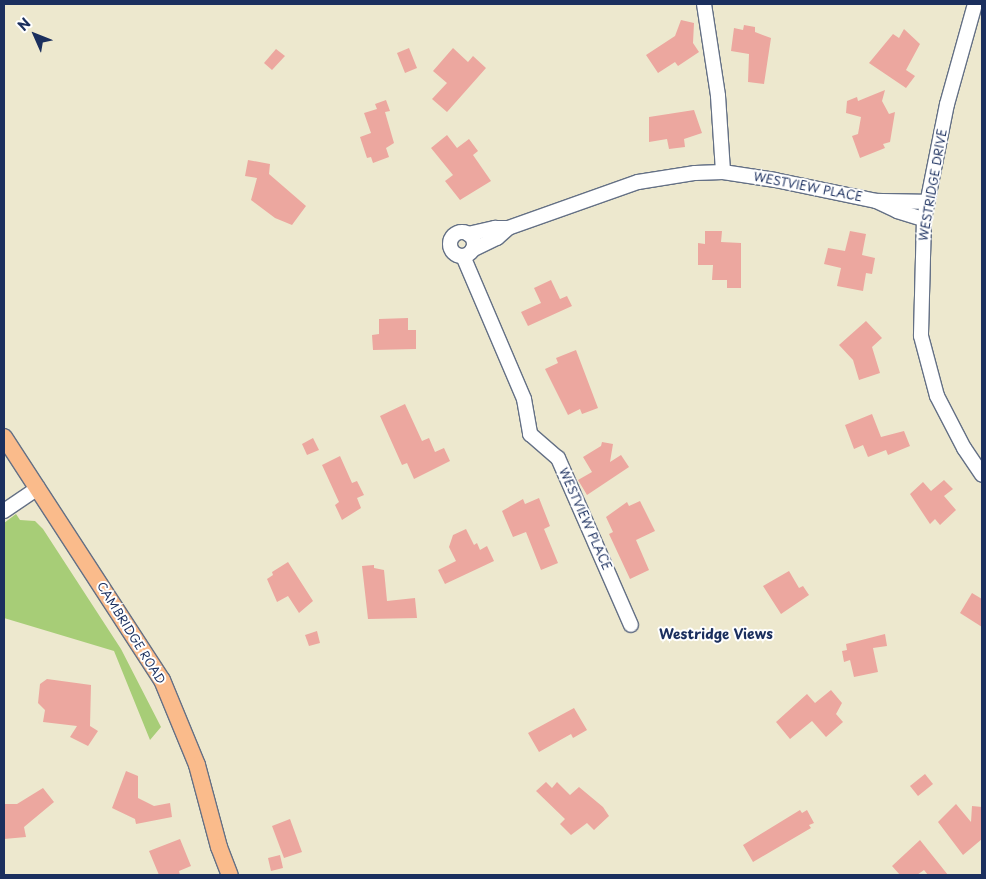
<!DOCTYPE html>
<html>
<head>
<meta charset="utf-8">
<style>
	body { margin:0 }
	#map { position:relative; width:986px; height:879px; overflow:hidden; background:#ede8ce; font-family:"Playpen Sans",sans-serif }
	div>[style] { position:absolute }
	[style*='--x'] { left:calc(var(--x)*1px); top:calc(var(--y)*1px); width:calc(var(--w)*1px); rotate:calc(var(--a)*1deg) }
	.green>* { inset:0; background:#a7cd77 }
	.building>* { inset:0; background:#eca79f }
	.roads { filter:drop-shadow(1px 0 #647085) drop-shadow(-1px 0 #647085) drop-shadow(0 1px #647085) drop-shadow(0 -1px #647085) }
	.minor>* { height:14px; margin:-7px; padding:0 7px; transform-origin:7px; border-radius:7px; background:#fff }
	.minor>.ring { margin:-7px; padding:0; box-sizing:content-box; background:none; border:14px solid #fff; border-radius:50% }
	.major>* { height:16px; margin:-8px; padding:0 8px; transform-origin:8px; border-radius:8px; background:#fabb8b }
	span { translate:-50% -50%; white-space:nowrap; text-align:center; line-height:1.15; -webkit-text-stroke:4px #fff; paint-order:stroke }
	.street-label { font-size:12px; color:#1b2f5e }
	.neighbourhood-label { font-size:14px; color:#1b2f5e; font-weight:700 }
	.frame { position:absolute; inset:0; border:5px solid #1b2f5e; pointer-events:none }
	.north { position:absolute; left:10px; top:10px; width:50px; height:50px; -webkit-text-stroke:4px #fff; paint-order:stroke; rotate:314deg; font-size:14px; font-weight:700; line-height:20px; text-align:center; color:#1b2f5e }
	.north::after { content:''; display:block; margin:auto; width:18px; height:22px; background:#1b2f5e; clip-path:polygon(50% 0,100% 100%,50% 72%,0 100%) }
</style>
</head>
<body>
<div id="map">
	<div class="green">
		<i style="clip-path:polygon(16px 514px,20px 520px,35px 521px,43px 529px,121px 649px,161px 727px,150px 740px,114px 651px,4px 618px,4px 523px)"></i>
	</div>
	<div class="building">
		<i style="clip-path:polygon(681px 20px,694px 23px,693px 43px,699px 52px,678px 66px,675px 62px,658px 73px,646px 55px,675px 36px)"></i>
		<i style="clip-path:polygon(744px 25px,755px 27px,755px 32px,771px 38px,764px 84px,748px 82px,749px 54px,731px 51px,734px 28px,743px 30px)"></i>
		<i style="clip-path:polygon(904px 29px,920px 44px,906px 70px,915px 76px,906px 88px,869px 63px,893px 34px,899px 38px)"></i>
		<i style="clip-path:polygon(409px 48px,417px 68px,405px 73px,397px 53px)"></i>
		<i style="clip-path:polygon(453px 48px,468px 62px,473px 56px,486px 68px,447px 112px,432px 99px,447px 83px,433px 71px)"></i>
		<i style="clip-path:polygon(276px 49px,285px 56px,272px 70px,264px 63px)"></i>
		<i style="clip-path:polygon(885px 90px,882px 101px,889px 114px,895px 112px,890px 142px,883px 144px,885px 148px,860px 158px,852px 136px,858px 134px,861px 117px,846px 113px,847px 101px,857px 97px,858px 101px)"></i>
		<i style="clip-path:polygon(386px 100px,390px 111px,385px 112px,394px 143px,386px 148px,389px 157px,373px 163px,371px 157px,367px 158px,360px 137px,371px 133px,364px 113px,377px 109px,375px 104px)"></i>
		<i style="clip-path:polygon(694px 110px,702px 133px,684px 139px,685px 147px,669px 149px,667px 139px,649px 142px,649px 117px)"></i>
		<i style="clip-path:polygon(447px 135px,457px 148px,469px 139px,478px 151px,473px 155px,491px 181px,460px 200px,445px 181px,453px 175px,431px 148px)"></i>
		<i style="clip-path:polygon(248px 160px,270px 164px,269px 174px,306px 206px,292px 225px,275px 218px,251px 200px,257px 178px,245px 176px)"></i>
		<i style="clip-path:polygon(705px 231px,722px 231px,721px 242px,741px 243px,741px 288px,727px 288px,727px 280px,712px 280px,713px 265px,698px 265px,698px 243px,705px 244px)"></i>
		<i style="clip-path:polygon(850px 231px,866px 234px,862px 255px,875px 258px,872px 274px,866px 273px,863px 291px,837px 286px,841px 268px,824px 264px,828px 248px,845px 251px)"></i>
		<i style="clip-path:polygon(551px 280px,560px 299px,567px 296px,572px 306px,528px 326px,521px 312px,541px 303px,534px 288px)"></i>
		<i style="clip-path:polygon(408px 318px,408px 330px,416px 330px,416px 349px,373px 350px,372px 335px,379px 334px,379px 319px)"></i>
		<i style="clip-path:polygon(866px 321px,882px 338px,872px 347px,880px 373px,859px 380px,853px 360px,839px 345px)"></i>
		<i style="clip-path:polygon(576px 350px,598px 408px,582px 414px,580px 409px,568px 415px,545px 369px,558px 363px,556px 358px)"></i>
		<i style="clip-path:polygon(405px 404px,422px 441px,429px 438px,435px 452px,444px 448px,450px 461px,414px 479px,407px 463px,402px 465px,380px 416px)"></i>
		<i style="clip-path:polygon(872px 414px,881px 437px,904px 431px,910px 446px,888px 455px,886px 450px,868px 457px,863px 445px,854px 449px,845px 425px)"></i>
		<i style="clip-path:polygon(313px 438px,319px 450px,307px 455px,302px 444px)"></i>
		<i style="clip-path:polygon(602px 442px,613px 444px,610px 462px,621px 455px,629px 467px,587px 495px,578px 480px,592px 472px,583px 457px,601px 446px)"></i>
		<i style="clip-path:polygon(340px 456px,352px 483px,357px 481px,364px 495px,357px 498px,361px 508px,342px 520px,335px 505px,339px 502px,322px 465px)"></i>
		<i style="clip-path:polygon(944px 480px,953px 489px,944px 496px,956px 510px,940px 525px,935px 519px,930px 524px,910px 494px,923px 482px,931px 491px)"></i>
		<i style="clip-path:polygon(539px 498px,550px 526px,544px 529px,558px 563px,541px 570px,526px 532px,513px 537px,502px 511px,523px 499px,525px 504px)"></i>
		<i style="clip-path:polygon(640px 501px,655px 531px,636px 540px,649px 570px,630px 579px,609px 534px,613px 532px,606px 517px,627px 502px,629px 506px)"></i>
		<i style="clip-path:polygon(466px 529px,474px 545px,477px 543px,480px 550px,487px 546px,494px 561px,445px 584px,438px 570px,456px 561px,449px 547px,453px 535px)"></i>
		<i style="clip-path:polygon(288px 562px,313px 601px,299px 613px,288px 596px,277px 602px,267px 579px,273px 575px,272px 572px)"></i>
		<i style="clip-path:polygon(374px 565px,374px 568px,384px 570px,387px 601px,415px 598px,417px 618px,368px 619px,362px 566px)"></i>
		<i style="clip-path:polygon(789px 571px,799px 588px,803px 586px,809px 595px,781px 614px,763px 586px)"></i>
		<i style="clip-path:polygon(972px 593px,982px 599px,982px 627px,960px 613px)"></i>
		<i style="clip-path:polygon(317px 631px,320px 643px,309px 646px,305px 635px)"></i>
		<i style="clip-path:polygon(885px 634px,887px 646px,873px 648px,878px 672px,854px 677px,850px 660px,844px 662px,842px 651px,847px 650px,846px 644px)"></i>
		<i style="clip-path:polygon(47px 679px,91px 685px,90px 726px,98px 731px,88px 746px,70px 737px,77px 726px,43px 722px,45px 710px,38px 703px,40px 684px)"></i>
		<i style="clip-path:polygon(831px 690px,842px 703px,836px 714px,843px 722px,826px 737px,812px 721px,790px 739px,776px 722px,807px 694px,815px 703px)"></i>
		<i style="clip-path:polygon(574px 708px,587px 730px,573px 738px,571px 734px,539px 752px,528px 733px)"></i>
		<i style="clip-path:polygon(126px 771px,138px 776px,138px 798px,154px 806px,170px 803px,172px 817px,136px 824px,135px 819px,112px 808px)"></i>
		<i style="clip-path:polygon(925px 774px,933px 784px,918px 796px,910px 786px)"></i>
		<i style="clip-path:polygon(546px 782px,552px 788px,557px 782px,570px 795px,579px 787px,603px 807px,609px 816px,594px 830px,587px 823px,571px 835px,560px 824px,565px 819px,536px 791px)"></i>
		<i style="clip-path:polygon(43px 788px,54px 802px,24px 827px,26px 837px,4px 839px,4px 804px,17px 804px)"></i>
		<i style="clip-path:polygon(956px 804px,971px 822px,972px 806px,982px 807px,982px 839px,963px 855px,938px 822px)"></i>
		<i style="clip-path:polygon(800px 810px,802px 813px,807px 810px,814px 823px,809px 825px,811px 828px,753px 862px,743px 845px)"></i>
		<i style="clip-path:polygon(290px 819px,302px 852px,284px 858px,272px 826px)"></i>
		<i style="clip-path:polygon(180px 839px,191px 866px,179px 871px,180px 875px,159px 875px,149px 851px)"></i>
		<i style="clip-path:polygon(920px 840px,948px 875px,928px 875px,924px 870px,917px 875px,900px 875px,892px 866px)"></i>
		<i style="clip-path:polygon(280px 855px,283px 868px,271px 871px,268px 858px)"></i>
	</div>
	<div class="roads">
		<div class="minor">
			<i style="--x:704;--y:4;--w:93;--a:81.3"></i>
			<i style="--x:718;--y:96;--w:76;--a:86.2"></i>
			<i style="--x:975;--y:4;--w:104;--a:105.6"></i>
			<i style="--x:947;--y:104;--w:117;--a:101.3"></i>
			<i style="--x:924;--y:219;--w:117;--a:91.5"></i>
			<i style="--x:921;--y:336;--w:62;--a:75.1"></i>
			<i style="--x:937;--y:396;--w:59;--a:62.6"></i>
			<i style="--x:964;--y:448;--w:32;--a:56"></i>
			<i style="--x:877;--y:201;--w:50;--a:1.1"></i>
			<i class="ring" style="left:450px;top:232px;width:10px;height:10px"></i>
			<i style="--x:468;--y:234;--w:28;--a:-13"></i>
			<i style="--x:495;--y:228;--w:13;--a:0"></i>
			<i style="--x:508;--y:228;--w:138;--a:-19.5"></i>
			<i style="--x:638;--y:182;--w:58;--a:-9"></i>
			<i style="--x:695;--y:173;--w:28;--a:-2"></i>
			<i style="--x:723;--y:172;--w:53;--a:8.7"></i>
			<i style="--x:775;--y:180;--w:103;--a:11.7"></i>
			<i style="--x:876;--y:201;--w:23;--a:25"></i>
			<i style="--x:897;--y:211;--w:28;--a:17"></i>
			<i style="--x:472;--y:250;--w:28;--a:-26"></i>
			<i style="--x:497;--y:238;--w:15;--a:-42"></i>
			<i style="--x:463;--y:256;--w:155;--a:66.9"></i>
			<i style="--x:524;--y:399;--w:36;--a:80"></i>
			<i style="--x:530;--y:434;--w:37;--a:41"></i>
			<i style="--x:558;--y:458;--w:182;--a:66.4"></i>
			<i style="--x:4;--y:511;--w:41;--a:-34.1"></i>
		</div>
		<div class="major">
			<i style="--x:4;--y:437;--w:290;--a:57"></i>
			<i style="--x:162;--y:680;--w:92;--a:67.6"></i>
			<i style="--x:197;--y:765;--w:85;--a:75"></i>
			<i style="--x:219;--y:847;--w:30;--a:69"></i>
		</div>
	</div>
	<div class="street-label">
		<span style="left:933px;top:185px;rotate:-80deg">WESTRIDGE DRIVE</span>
		<span style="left:808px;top:187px;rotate:11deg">WESTVIEW PLACE</span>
		<span style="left:585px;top:519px;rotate:66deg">WESTVIEW PLACE</span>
		<span style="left:131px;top:633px;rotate:58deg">CAMBRIDGE ROAD</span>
	</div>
	<div class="neighbourhood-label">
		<span style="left:716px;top:634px">Westridge Views</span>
	</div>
	<div class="frame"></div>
	<div class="north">N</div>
</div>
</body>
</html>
